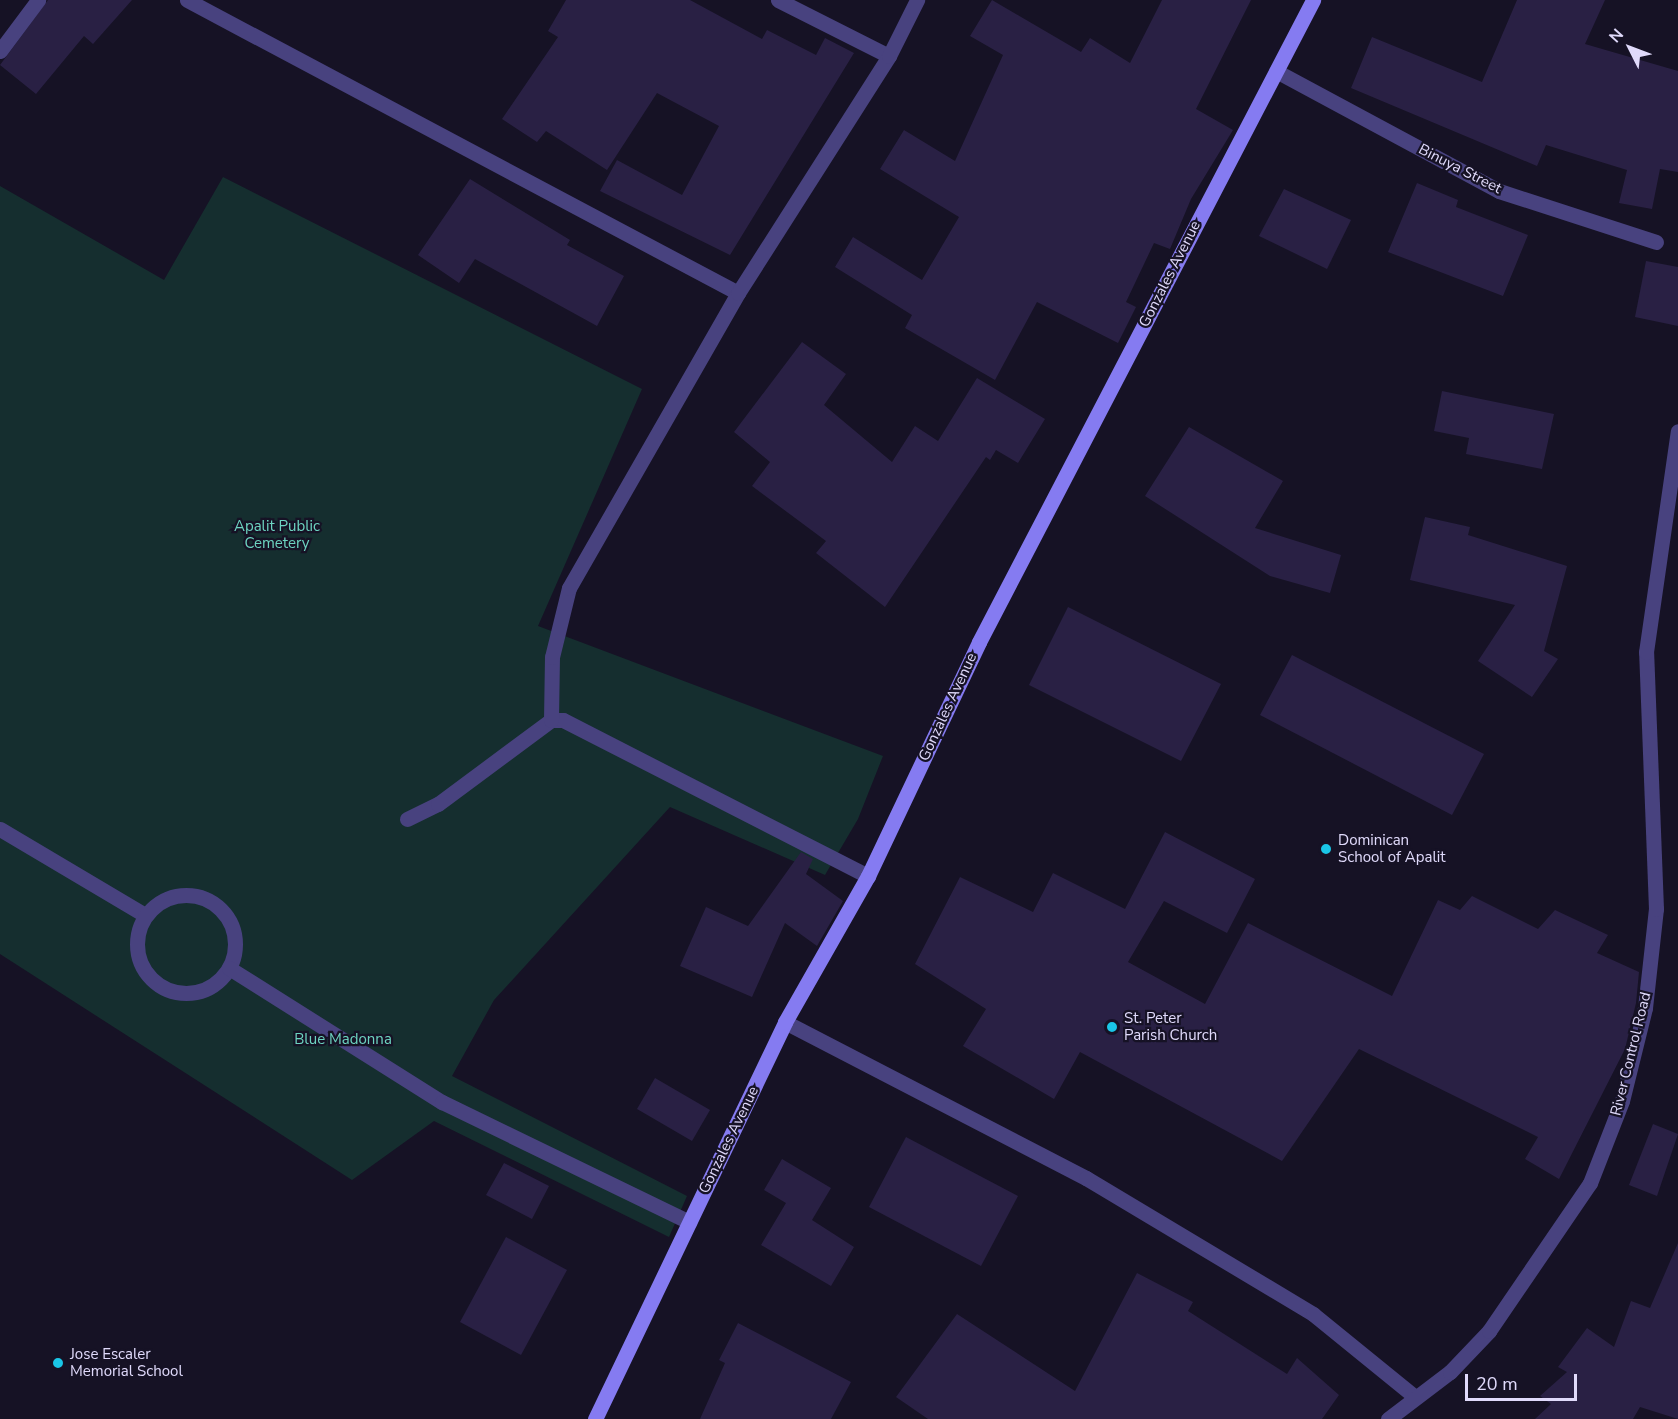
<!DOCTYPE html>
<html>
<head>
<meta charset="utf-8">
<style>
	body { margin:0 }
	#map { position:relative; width:1678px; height:1419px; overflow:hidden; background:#161225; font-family:"Nunito Sans",sans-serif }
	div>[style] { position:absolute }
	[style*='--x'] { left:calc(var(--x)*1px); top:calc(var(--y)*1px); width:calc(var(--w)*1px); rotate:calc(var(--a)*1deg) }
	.green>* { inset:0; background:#152e2f }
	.building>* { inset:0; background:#292044 }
	.service>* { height:15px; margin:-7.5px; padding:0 7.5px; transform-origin:7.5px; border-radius:7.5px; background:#48427f }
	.service>.ring { margin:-7.5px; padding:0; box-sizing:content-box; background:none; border:15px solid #48427f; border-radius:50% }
	.minor>* { height:15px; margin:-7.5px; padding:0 7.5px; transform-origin:7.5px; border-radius:7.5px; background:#48427f }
	.tertiary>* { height:15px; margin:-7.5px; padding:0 7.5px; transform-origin:7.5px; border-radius:7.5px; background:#48427f }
	.secondary>* { height:15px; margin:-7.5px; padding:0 7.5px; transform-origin:7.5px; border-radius:7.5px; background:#857bf1 }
	.dots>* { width:16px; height:16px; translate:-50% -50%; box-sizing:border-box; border:3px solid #161225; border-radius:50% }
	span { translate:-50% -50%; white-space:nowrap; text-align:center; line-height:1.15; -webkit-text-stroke:4.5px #161225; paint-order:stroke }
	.street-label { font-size:15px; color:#e0dafb }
	.park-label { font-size:15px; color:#6dd4c1 }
	.poi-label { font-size:15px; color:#e0dafb }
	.left { translate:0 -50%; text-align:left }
	.north { position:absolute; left:1600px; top:18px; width:60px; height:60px; -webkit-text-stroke:4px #161225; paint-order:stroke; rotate:312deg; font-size:16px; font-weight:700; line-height:24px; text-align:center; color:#e0dafb }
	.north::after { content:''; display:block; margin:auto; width:21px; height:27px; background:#e0dafb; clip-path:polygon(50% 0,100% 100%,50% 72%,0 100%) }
	.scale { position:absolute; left:1465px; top:1374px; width:112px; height:27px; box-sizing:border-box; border:3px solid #e0dafb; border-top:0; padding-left:8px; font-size:18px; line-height:21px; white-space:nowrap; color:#e0dafb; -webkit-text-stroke:4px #161225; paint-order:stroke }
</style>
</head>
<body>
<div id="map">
	<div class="green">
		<i style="clip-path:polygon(223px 177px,642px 389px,538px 626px,883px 756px,858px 819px,825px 875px,670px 807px,494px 1000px,452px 1076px,687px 1196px,669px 1237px,434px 1121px,352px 1180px,0 954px,0 186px,164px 280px)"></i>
	</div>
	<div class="building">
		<i style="clip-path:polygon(132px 0,93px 44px,84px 36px,36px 94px,0 65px,48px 0)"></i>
		<i style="clip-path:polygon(566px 0,690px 0,762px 39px,767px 30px,816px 55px,825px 38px,854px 53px,730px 255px,600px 191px,617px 160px,682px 195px,719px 126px,657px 93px,607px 170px,546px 131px,537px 142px,502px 119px,558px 37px,548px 31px)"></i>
		<i style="clip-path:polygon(992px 0,1081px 52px,1090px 38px,1130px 63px,1162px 0,1251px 0,1196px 109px,1233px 130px,1191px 199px,1170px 249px,1154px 243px,1126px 302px,1136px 307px,1118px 343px,1037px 302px,995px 380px,905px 328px,912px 315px,835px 267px,853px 237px,922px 280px,959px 217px,880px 169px,904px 130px,955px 161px,1003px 55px,970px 36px)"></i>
		<i style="clip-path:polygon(1517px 0,1605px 0,1585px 44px,1678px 71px,1678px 172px,1660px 169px,1652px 209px,1619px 203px,1627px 170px,1546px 145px,1537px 166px,1351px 88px,1372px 37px,1482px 82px)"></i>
		<i style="clip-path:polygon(470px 179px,570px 240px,567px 245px,624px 276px,597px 326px,475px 259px,459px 283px,418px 255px)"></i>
		<i style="clip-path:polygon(1417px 183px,1458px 200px,1456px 207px,1528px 235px,1503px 296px,1388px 252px)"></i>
		<i style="clip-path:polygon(1284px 189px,1351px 220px,1327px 269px,1259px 236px)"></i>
		<i style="clip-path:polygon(1646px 261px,1678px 267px,1678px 326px,1635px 317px)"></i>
		<i style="clip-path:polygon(802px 342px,846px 374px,824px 405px,892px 462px,915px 426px,938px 441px,977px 378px,1045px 419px,1018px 463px,996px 450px,990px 460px,986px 457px,885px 607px,816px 553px,826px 541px,752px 486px,770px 462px,734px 432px)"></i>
		<i style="clip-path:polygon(1442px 391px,1554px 414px,1542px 469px,1466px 454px,1469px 438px,1434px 431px)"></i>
		<i style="clip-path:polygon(1189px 427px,1283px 481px,1255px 528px,1341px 555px,1330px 593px,1270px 576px,1145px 496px)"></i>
		<i style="clip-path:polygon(1425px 517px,1470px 527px,1468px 535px,1567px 566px,1544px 651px,1558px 659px,1532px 697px,1478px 661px,1515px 605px,1410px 580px)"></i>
		<i style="clip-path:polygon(1068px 607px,1221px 684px,1181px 761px,1029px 685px)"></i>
		<i style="clip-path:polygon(1292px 655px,1484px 754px,1452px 815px,1260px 715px)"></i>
		<i style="clip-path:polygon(1165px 832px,1255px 879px,1227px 933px,1164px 901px,1128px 962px,1205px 1004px,1248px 923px,1392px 996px,1438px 900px,1460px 910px,1472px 896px,1538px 929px,1555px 910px,1608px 935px,1597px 953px,1639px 972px,1636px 1003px,1625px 1049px,1559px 1179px,1525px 1159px,1538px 1137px,1359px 1049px,1282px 1161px,1080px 1052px,1054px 1099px,963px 1046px,986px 1009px,915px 964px,960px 877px,1033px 912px,1053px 873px,1125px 909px)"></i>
		<i style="clip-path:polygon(801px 852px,813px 859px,806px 874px,843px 901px,817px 946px,785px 923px,752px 997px,680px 966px,706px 907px,748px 926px)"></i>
		<i style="clip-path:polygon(655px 1078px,710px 1110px,692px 1141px,637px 1109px)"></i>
		<i style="clip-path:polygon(1653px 1124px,1678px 1134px,1657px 1196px,1629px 1185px)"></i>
		<i style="clip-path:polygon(906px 1137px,1018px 1196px,981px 1266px,869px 1207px)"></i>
		<i style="clip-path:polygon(782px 1159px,831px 1188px,812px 1220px,854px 1247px,831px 1286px,761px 1245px,786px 1203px,764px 1190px)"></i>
		<i style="clip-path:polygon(504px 1163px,549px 1186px,532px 1219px,486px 1195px)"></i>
		<i style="clip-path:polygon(506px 1237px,567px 1270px,521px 1355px,460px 1322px)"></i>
		<i style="clip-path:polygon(1678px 1243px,1678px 1419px,1640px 1407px,1633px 1419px,1535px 1419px,1551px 1404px,1540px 1396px,1567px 1372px,1558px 1367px,1587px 1328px,1614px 1347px,1631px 1301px,1650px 1308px)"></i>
		<i style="clip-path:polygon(1137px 1273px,1193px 1302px,1188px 1311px,1287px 1374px,1297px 1358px,1339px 1395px,1322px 1419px,928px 1419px,896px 1397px,957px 1314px,1075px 1391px)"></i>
		<i style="clip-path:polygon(738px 1323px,851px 1382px,831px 1419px,700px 1419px,725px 1363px,719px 1360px)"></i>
	</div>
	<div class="service">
		<i style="--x:407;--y:819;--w:34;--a:-26"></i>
		<i style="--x:438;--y:804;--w:141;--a:-36.6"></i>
		<i style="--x:551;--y:720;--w:12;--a:0"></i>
		<i style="--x:563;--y:720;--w:343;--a:27.1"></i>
		<i style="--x:0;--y:829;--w:169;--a:30.7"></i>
		<i class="ring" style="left:137px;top:895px;width:83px;height:83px"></i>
		<i style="--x:229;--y:968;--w:252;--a:32.2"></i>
		<i style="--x:442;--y:1102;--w:275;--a:25.9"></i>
	</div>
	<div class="minor">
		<i style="--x:187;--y:0;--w:624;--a:28"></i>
		<i style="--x:778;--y:0;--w:124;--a:26.8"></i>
		<i style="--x:0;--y:51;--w:64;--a:-53.3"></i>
		<i style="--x:1276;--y:71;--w:253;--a:28.3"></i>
		<i style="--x:1499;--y:191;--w:165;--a:18"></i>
		<i style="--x:551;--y:720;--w:63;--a:-89.1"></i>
		<i style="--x:552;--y:657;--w:71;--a:-76.2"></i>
		<i style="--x:569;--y:588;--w:340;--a:-60.2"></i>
		<i style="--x:738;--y:293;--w:281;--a:-57.5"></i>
		<i style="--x:889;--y:56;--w:63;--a:-63.4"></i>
		<i style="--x:785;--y:1022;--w:339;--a:27.4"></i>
		<i style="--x:1086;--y:1178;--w:265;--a:30.9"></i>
		<i style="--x:1313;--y:1314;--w:132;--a:39.1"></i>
	</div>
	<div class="tertiary">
		<i style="--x:1388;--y:1419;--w:78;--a:-37.2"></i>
		<i style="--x:1450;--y:1372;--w:57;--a:-46.4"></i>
		<i style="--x:1489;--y:1331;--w:179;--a:-55.7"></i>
		<i style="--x:1590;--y:1183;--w:88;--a:-68.7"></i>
		<i style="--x:1622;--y:1101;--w:96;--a:-76.1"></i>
		<i style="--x:1645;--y:1008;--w:100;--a:-83.7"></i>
		<i style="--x:1656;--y:909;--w:257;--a:-92.2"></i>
		<i style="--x:1646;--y:652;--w:223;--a:-81.8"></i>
	</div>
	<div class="secondary">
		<i style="--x:595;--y:1419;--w:440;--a:-64.4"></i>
		<i style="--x:785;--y:1022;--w:168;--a:-60.4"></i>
		<i style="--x:868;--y:876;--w:259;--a:-64.6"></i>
		<i style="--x:979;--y:642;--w:724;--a:-62.51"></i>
	</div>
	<div class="dots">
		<i style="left:1326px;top:849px;background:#1ac6e7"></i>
		<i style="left:1112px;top:1027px;background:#1ac6e7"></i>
		<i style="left:58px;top:1363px;background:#1ac6e7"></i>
	</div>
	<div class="street-label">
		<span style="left:1460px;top:169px;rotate:27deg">Binuya Street</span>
		<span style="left:1170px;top:274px;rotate:-63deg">Gonzales Avenue</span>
		<span style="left:948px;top:707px;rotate:-65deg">Gonzales Avenue</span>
		<span style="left:1631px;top:1054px;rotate:-76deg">River Control Road</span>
		<span style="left:729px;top:1140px;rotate:-64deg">Gonzales Avenue</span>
	</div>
	<div class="park-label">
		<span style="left:277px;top:535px">Apalit Public<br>Cemetery</span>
		<span style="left:343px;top:1040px">Blue Madonna</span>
	</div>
	<div class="poi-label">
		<span class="left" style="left:1338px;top:849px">Dominican<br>School of Apalit</span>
		<span class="left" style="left:1124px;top:1027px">St. Peter<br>Parish Church</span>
		<span class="left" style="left:70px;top:1363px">Jose Escaler<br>Memorial School</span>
	</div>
	<div class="north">N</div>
	<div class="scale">20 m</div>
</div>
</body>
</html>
